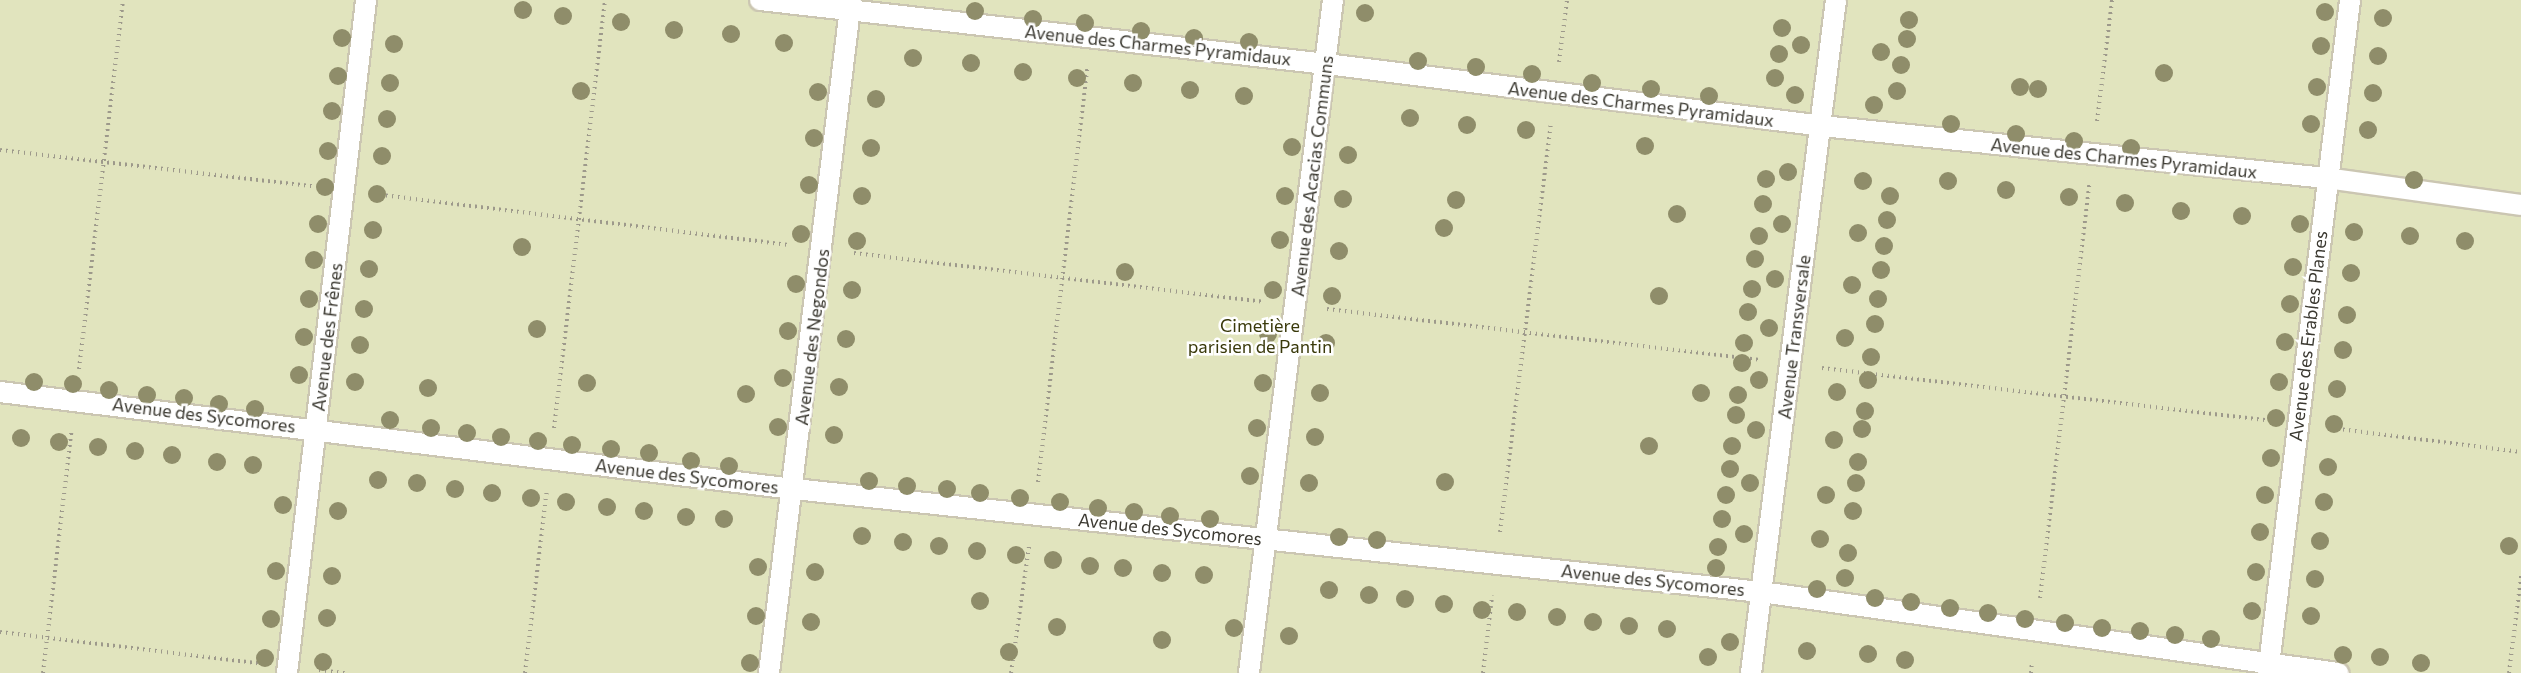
<!DOCTYPE html>
<html>
<head>
<meta charset="utf-8">
<style>
	body { margin:0 }
	#map { position:relative; width:2521px; height:673px; overflow:hidden; background:#f9f4df; font-family:Commissioner,sans-serif }
	div>[style] { position:absolute }
	[style*='--x'] { left:calc(var(--x)*1px); top:calc(var(--y)*1px); width:calc(var(--w)*1px); rotate:calc(var(--a)*1deg) }
	.green>* { inset:0; background:#e1e4be }
	.path>* { height:4px; margin-top:-2px; transform-origin:0; background:repeating-linear-gradient(90deg,#9d998b 0 1.5px,transparent 0 6px) }
	.roads { filter:drop-shadow(2px 0 #cbc6b2) drop-shadow(-2px 0 #cbc6b2) drop-shadow(0 2px #cbc6b2) drop-shadow(0 -2px #cbc6b2) }
	.lane>* { height:20px; margin:-10px; padding:0 10px; transform-origin:10px; border-radius:10px; background:#fff }
	.trees>* { width:18px; height:18px; margin:-9px; border-radius:50%; background:#8f8d6a }
	span { translate:-50% -50%; white-space:nowrap; text-align:center; line-height:1.15; -webkit-text-stroke:5px #fff; paint-order:stroke }
	.street-label { font-size:18px; color:#3b3931 }
	.park-label { font-size:18px; color:#39390a }
</style>
</head>
<body>
<div id="map">
	<div class="green">
		<i style="clip-path:polygon(0 0,2521px 0,2521px 673px,0 673px)"></i>
	</div>
	<div class="path">
		<i style="--x:1559;--y:62;--w:63;--a:-82.6"></i>
		<i style="--x:2097;--y:121;--w:122;--a:-82.9"></i>
		<i style="--x:0;--y:150;--w:315;--a:6.6"></i>
		<i style="--x:374;--y:194;--w:418;--a:7"></i>
		<i style="--x:854;--y:253;--w:412;--a:6.8"></i>
		<i style="--x:1327;--y:309;--w:434;--a:6.7"></i>
		<i style="--x:1822;--y:368;--w:448;--a:6.7"></i>
		<i style="--x:79;--y:369;--w:372;--a:-83.2"></i>
		<i style="--x:554;--y:428;--w:431;--a:-83.2"></i>
		<i style="--x:2331;--y:428;--w:192;--a:7.2"></i>
		<i style="--x:1038;--y:482;--w:416;--a:-83.2"></i>
		<i style="--x:1500;--y:532;--w:412;--a:-82.9"></i>
		<i style="--x:2040;--y:598;--w:416;--a:-83.2"></i>
		<i style="--x:0;--y:632;--w:260;--a:6.9"></i>
		<i style="--x:319;--y:670;--w:26;--a:7"></i>
		<i style="--x:43;--y:673;--w:242;--a:-83.3"></i>
		<i style="--x:525;--y:673;--w:185;--a:-83.2"></i>
		<i style="--x:1011;--y:673;--w:128;--a:-81.9"></i>
		<i style="--x:1483;--y:673;--w:78;--a:-83.3"></i>
		<i style="--x:2031;--y:673;--w:11;--a:-85"></i>
		<i style="--x:2509;--y:673;--w:98;--a:-82.9"></i>
	</div>
	<div class="roads">
		<div class="lane">
			<i style="--x:760;--y:0;--w:570;--a:6.45"></i>
			<i style="--x:1326;--y:64;--w:500;--a:7.1"></i>
			<i style="--x:1822;--y:126;--w:507;--a:5.89"></i>
			<i style="--x:2326;--y:178;--w:197;--a:7.9"></i>
			<i style="--x:0;--y:392;--w:800;--a:6.97"></i>
			<i style="--x:794;--y:489;--w:972;--a:6.08"></i>
			<i style="--x:1761;--y:592;--w:583;--a:7.99"></i>
			<i style="--x:287;--y:673;--w:678;--a:-83.3"></i>
			<i style="--x:769;--y:673;--w:678;--a:-83.05"></i>
			<i style="--x:1249;--y:673;--w:678;--a:-82.89"></i>
			<i style="--x:1751;--y:673;--w:678;--a:-82.8"></i>
			<i style="--x:2268;--y:673;--w:678;--a:-83.05"></i>
		</div>
	</div>
	<div class="trees">
		<i style="left:523px;top:10px"></i>
		<i style="left:975px;top:11px"></i>
		<i style="left:2325px;top:12px"></i>
		<i style="left:1365px;top:13px"></i>
		<i style="left:563px;top:16px"></i>
		<i style="left:2383px;top:18px"></i>
		<i style="left:1033px;top:19px"></i>
		<i style="left:1909px;top:20px"></i>
		<i style="left:621px;top:22px"></i>
		<i style="left:1085px;top:23px"></i>
		<i style="left:1782px;top:28px"></i>
		<i style="left:674px;top:30px"></i>
		<i style="left:1141px;top:31px"></i>
		<i style="left:731px;top:34px"></i>
		<i style="left:342px;top:38px"></i>
		<i style="left:1194px;top:38px"></i>
		<i style="left:1907px;top:39px"></i>
		<i style="left:1249px;top:42px"></i>
		<i style="left:784px;top:43px"></i>
		<i style="left:394px;top:44px"></i>
		<i style="left:1801px;top:45px"></i>
		<i style="left:2321px;top:46px"></i>
		<i style="left:1881px;top:52px"></i>
		<i style="left:1779px;top:54px"></i>
		<i style="left:2378px;top:56px"></i>
		<i style="left:913px;top:58px"></i>
		<i style="left:1418px;top:61px"></i>
		<i style="left:971px;top:63px"></i>
		<i style="left:1901px;top:65px"></i>
		<i style="left:1476px;top:67px"></i>
		<i style="left:1023px;top:72px"></i>
		<i style="left:2164px;top:73px"></i>
		<i style="left:1532px;top:74px"></i>
		<i style="left:338px;top:76px"></i>
		<i style="left:1077px;top:78px"></i>
		<i style="left:1775px;top:78px"></i>
		<i style="left:390px;top:83px"></i>
		<i style="left:1133px;top:83px"></i>
		<i style="left:1592px;top:83px"></i>
		<i style="left:2020px;top:87px"></i>
		<i style="left:2317px;top:87px"></i>
		<i style="left:1651px;top:89px"></i>
		<i style="left:2038px;top:89px"></i>
		<i style="left:1190px;top:90px"></i>
		<i style="left:581px;top:91px"></i>
		<i style="left:1897px;top:91px"></i>
		<i style="left:818px;top:92px"></i>
		<i style="left:2373px;top:93px"></i>
		<i style="left:1795px;top:95px"></i>
		<i style="left:1244px;top:96px"></i>
		<i style="left:1709px;top:96px"></i>
		<i style="left:876px;top:99px"></i>
		<i style="left:1874px;top:105px"></i>
		<i style="left:332px;top:111px"></i>
		<i style="left:1410px;top:118px"></i>
		<i style="left:387px;top:119px"></i>
		<i style="left:1951px;top:124px"></i>
		<i style="left:2311px;top:124px"></i>
		<i style="left:1467px;top:125px"></i>
		<i style="left:1526px;top:130px"></i>
		<i style="left:2368px;top:130px"></i>
		<i style="left:2016px;top:134px"></i>
		<i style="left:814px;top:138px"></i>
		<i style="left:2074px;top:141px"></i>
		<i style="left:1645px;top:146px"></i>
		<i style="left:1292px;top:147px"></i>
		<i style="left:871px;top:148px"></i>
		<i style="left:2131px;top:148px"></i>
		<i style="left:328px;top:151px"></i>
		<i style="left:1348px;top:155px"></i>
		<i style="left:382px;top:156px"></i>
		<i style="left:1788px;top:172px"></i>
		<i style="left:1766px;top:179px"></i>
		<i style="left:2414px;top:180px"></i>
		<i style="left:1863px;top:181px"></i>
		<i style="left:1948px;top:181px"></i>
		<i style="left:809px;top:185px"></i>
		<i style="left:325px;top:187px"></i>
		<i style="left:2006px;top:190px"></i>
		<i style="left:377px;top:194px"></i>
		<i style="left:862px;top:196px"></i>
		<i style="left:1285px;top:196px"></i>
		<i style="left:1890px;top:196px"></i>
		<i style="left:2069px;top:197px"></i>
		<i style="left:1343px;top:199px"></i>
		<i style="left:1456px;top:200px"></i>
		<i style="left:2125px;top:203px"></i>
		<i style="left:1763px;top:204px"></i>
		<i style="left:2181px;top:211px"></i>
		<i style="left:1677px;top:214px"></i>
		<i style="left:2242px;top:216px"></i>
		<i style="left:1887px;top:220px"></i>
		<i style="left:318px;top:224px"></i>
		<i style="left:1782px;top:224px"></i>
		<i style="left:2300px;top:224px"></i>
		<i style="left:1444px;top:228px"></i>
		<i style="left:373px;top:230px"></i>
		<i style="left:2354px;top:232px"></i>
		<i style="left:1858px;top:233px"></i>
		<i style="left:801px;top:234px"></i>
		<i style="left:1759px;top:236px"></i>
		<i style="left:2410px;top:236px"></i>
		<i style="left:1280px;top:240px"></i>
		<i style="left:857px;top:241px"></i>
		<i style="left:2465px;top:241px"></i>
		<i style="left:1884px;top:246px"></i>
		<i style="left:522px;top:247px"></i>
		<i style="left:1339px;top:251px"></i>
		<i style="left:1755px;top:259px"></i>
		<i style="left:314px;top:260px"></i>
		<i style="left:2293px;top:267px"></i>
		<i style="left:369px;top:269px"></i>
		<i style="left:1881px;top:270px"></i>
		<i style="left:1125px;top:272px"></i>
		<i style="left:2351px;top:273px"></i>
		<i style="left:1775px;top:279px"></i>
		<i style="left:796px;top:284px"></i>
		<i style="left:1852px;top:285px"></i>
		<i style="left:1752px;top:289px"></i>
		<i style="left:852px;top:290px"></i>
		<i style="left:1273px;top:290px"></i>
		<i style="left:1332px;top:296px"></i>
		<i style="left:1659px;top:296px"></i>
		<i style="left:309px;top:299px"></i>
		<i style="left:1878px;top:299px"></i>
		<i style="left:2290px;top:304px"></i>
		<i style="left:364px;top:309px"></i>
		<i style="left:1748px;top:312px"></i>
		<i style="left:2347px;top:315px"></i>
		<i style="left:1875px;top:324px"></i>
		<i style="left:1769px;top:328px"></i>
		<i style="left:537px;top:329px"></i>
		<i style="left:788px;top:331px"></i>
		<i style="left:1268px;top:334px"></i>
		<i style="left:304px;top:337px"></i>
		<i style="left:1845px;top:338px"></i>
		<i style="left:846px;top:339px"></i>
		<i style="left:2285px;top:342px"></i>
		<i style="left:1326px;top:343px"></i>
		<i style="left:1744px;top:343px"></i>
		<i style="left:360px;top:345px"></i>
		<i style="left:2343px;top:350px"></i>
		<i style="left:1871px;top:357px"></i>
		<i style="left:1742px;top:363px"></i>
		<i style="left:299px;top:375px"></i>
		<i style="left:783px;top:378px"></i>
		<i style="left:1759px;top:380px"></i>
		<i style="left:1868px;top:380px"></i>
		<i style="left:34px;top:382px"></i>
		<i style="left:355px;top:382px"></i>
		<i style="left:2279px;top:382px"></i>
		<i style="left:587px;top:383px"></i>
		<i style="left:1263px;top:383px"></i>
		<i style="left:73px;top:384px"></i>
		<i style="left:839px;top:387px"></i>
		<i style="left:428px;top:388px"></i>
		<i style="left:2337px;top:389px"></i>
		<i style="left:109px;top:390px"></i>
		<i style="left:1837px;top:392px"></i>
		<i style="left:1320px;top:393px"></i>
		<i style="left:1701px;top:393px"></i>
		<i style="left:746px;top:394px"></i>
		<i style="left:147px;top:395px"></i>
		<i style="left:1738px;top:395px"></i>
		<i style="left:184px;top:398px"></i>
		<i style="left:219px;top:404px"></i>
		<i style="left:255px;top:409px"></i>
		<i style="left:1865px;top:411px"></i>
		<i style="left:1736px;top:415px"></i>
		<i style="left:2276px;top:418px"></i>
		<i style="left:390px;top:420px"></i>
		<i style="left:2334px;top:424px"></i>
		<i style="left:778px;top:427px"></i>
		<i style="left:431px;top:428px"></i>
		<i style="left:1257px;top:428px"></i>
		<i style="left:1862px;top:429px"></i>
		<i style="left:1756px;top:430px"></i>
		<i style="left:467px;top:433px"></i>
		<i style="left:834px;top:435px"></i>
		<i style="left:501px;top:437px"></i>
		<i style="left:1315px;top:437px"></i>
		<i style="left:21px;top:438px"></i>
		<i style="left:1834px;top:440px"></i>
		<i style="left:538px;top:441px"></i>
		<i style="left:59px;top:442px"></i>
		<i style="left:572px;top:445px"></i>
		<i style="left:1649px;top:446px"></i>
		<i style="left:1732px;top:446px"></i>
		<i style="left:98px;top:447px"></i>
		<i style="left:611px;top:449px"></i>
		<i style="left:135px;top:451px"></i>
		<i style="left:649px;top:453px"></i>
		<i style="left:172px;top:455px"></i>
		<i style="left:2271px;top:458px"></i>
		<i style="left:691px;top:461px"></i>
		<i style="left:217px;top:462px"></i>
		<i style="left:1858px;top:462px"></i>
		<i style="left:253px;top:465px"></i>
		<i style="left:729px;top:466px"></i>
		<i style="left:2328px;top:467px"></i>
		<i style="left:1730px;top:469px"></i>
		<i style="left:1250px;top:476px"></i>
		<i style="left:378px;top:480px"></i>
		<i style="left:869px;top:481px"></i>
		<i style="left:1445px;top:482px"></i>
		<i style="left:417px;top:483px"></i>
		<i style="left:1309px;top:483px"></i>
		<i style="left:1750px;top:483px"></i>
		<i style="left:1856px;top:483px"></i>
		<i style="left:907px;top:486px"></i>
		<i style="left:455px;top:489px"></i>
		<i style="left:947px;top:489px"></i>
		<i style="left:492px;top:493px"></i>
		<i style="left:980px;top:493px"></i>
		<i style="left:1726px;top:495px"></i>
		<i style="left:1826px;top:495px"></i>
		<i style="left:2265px;top:495px"></i>
		<i style="left:531px;top:498px"></i>
		<i style="left:1020px;top:498px"></i>
		<i style="left:566px;top:502px"></i>
		<i style="left:1060px;top:502px"></i>
		<i style="left:2324px;top:502px"></i>
		<i style="left:283px;top:505px"></i>
		<i style="left:607px;top:507px"></i>
		<i style="left:1098px;top:508px"></i>
		<i style="left:338px;top:511px"></i>
		<i style="left:644px;top:511px"></i>
		<i style="left:1853px;top:511px"></i>
		<i style="left:1134px;top:512px"></i>
		<i style="left:1170px;top:516px"></i>
		<i style="left:686px;top:517px"></i>
		<i style="left:724px;top:519px"></i>
		<i style="left:1210px;top:519px"></i>
		<i style="left:1722px;top:519px"></i>
		<i style="left:2260px;top:532px"></i>
		<i style="left:1744px;top:534px"></i>
		<i style="left:862px;top:536px"></i>
		<i style="left:1339px;top:537px"></i>
		<i style="left:1820px;top:539px"></i>
		<i style="left:1377px;top:540px"></i>
		<i style="left:2320px;top:541px"></i>
		<i style="left:903px;top:542px"></i>
		<i style="left:939px;top:546px"></i>
		<i style="left:2509px;top:546px"></i>
		<i style="left:1718px;top:547px"></i>
		<i style="left:977px;top:551px"></i>
		<i style="left:1848px;top:553px"></i>
		<i style="left:1016px;top:555px"></i>
		<i style="left:1053px;top:560px"></i>
		<i style="left:1090px;top:566px"></i>
		<i style="left:758px;top:567px"></i>
		<i style="left:1123px;top:568px"></i>
		<i style="left:1716px;top:568px"></i>
		<i style="left:276px;top:571px"></i>
		<i style="left:815px;top:572px"></i>
		<i style="left:2256px;top:572px"></i>
		<i style="left:1162px;top:573px"></i>
		<i style="left:1204px;top:575px"></i>
		<i style="left:332px;top:576px"></i>
		<i style="left:1845px;top:578px"></i>
		<i style="left:2315px;top:579px"></i>
		<i style="left:1817px;top:589px"></i>
		<i style="left:1329px;top:590px"></i>
		<i style="left:1369px;top:595px"></i>
		<i style="left:1875px;top:598px"></i>
		<i style="left:1405px;top:599px"></i>
		<i style="left:980px;top:601px"></i>
		<i style="left:1911px;top:602px"></i>
		<i style="left:1444px;top:604px"></i>
		<i style="left:1950px;top:608px"></i>
		<i style="left:1482px;top:610px"></i>
		<i style="left:2252px;top:611px"></i>
		<i style="left:1517px;top:612px"></i>
		<i style="left:1988px;top:613px"></i>
		<i style="left:756px;top:616px"></i>
		<i style="left:2311px;top:616px"></i>
		<i style="left:1557px;top:617px"></i>
		<i style="left:327px;top:618px"></i>
		<i style="left:271px;top:619px"></i>
		<i style="left:2025px;top:619px"></i>
		<i style="left:811px;top:622px"></i>
		<i style="left:1593px;top:622px"></i>
		<i style="left:2065px;top:623px"></i>
		<i style="left:1629px;top:626px"></i>
		<i style="left:1057px;top:627px"></i>
		<i style="left:1234px;top:628px"></i>
		<i style="left:2102px;top:628px"></i>
		<i style="left:1667px;top:629px"></i>
		<i style="left:2140px;top:631px"></i>
		<i style="left:2175px;top:635px"></i>
		<i style="left:1289px;top:636px"></i>
		<i style="left:2211px;top:639px"></i>
		<i style="left:1162px;top:640px"></i>
		<i style="left:1730px;top:642px"></i>
		<i style="left:1807px;top:651px"></i>
		<i style="left:1009px;top:652px"></i>
		<i style="left:1868px;top:654px"></i>
		<i style="left:2343px;top:655px"></i>
		<i style="left:1708px;top:657px"></i>
		<i style="left:2380px;top:657px"></i>
		<i style="left:265px;top:658px"></i>
		<i style="left:1905px;top:660px"></i>
		<i style="left:323px;top:662px"></i>
		<i style="left:750px;top:663px"></i>
		<i style="left:2421px;top:663px"></i>
	</div>
	<div class="street-label">
		<span style="left:1158px;top:45px;rotate:6deg">Avenue des Charmes Pyramidaux</span>
		<span style="left:1641px;top:104px;rotate:7deg">Avenue des Charmes Pyramidaux</span>
		<span style="left:2124px;top:158px;rotate:6deg">Avenue des Charmes Pyramidaux</span>
		<span style="left:1312px;top:176px;rotate:-83deg">Avenue des Acacias Communs</span>
		<span style="left:2308px;top:336px;rotate:-83deg">Avenue des Erables Planes</span>
		<span style="left:327px;top:337px;rotate:-83deg">Avenue des Frênes</span>
		<span style="left:812px;top:337px;rotate:-83deg">Avenue des Negondos</span>
		<span style="left:1794px;top:337px;rotate:-83deg">Avenue Transversale</span>
		<span style="left:204px;top:415px;rotate:7deg">Avenue des Sycomores</span>
		<span style="left:687px;top:476px;rotate:7deg">Avenue des Sycomores</span>
		<span style="left:1170px;top:529px;rotate:6deg">Avenue des Sycomores</span>
		<span style="left:1653px;top:580px;rotate:6deg">Avenue des Sycomores</span>
	</div>
	<div class="park-label">
		<span style="left:1260px;top:336px">Cimetière<br>parisien de Pantin</span>
	</div>
</div>
</body>
</html>
